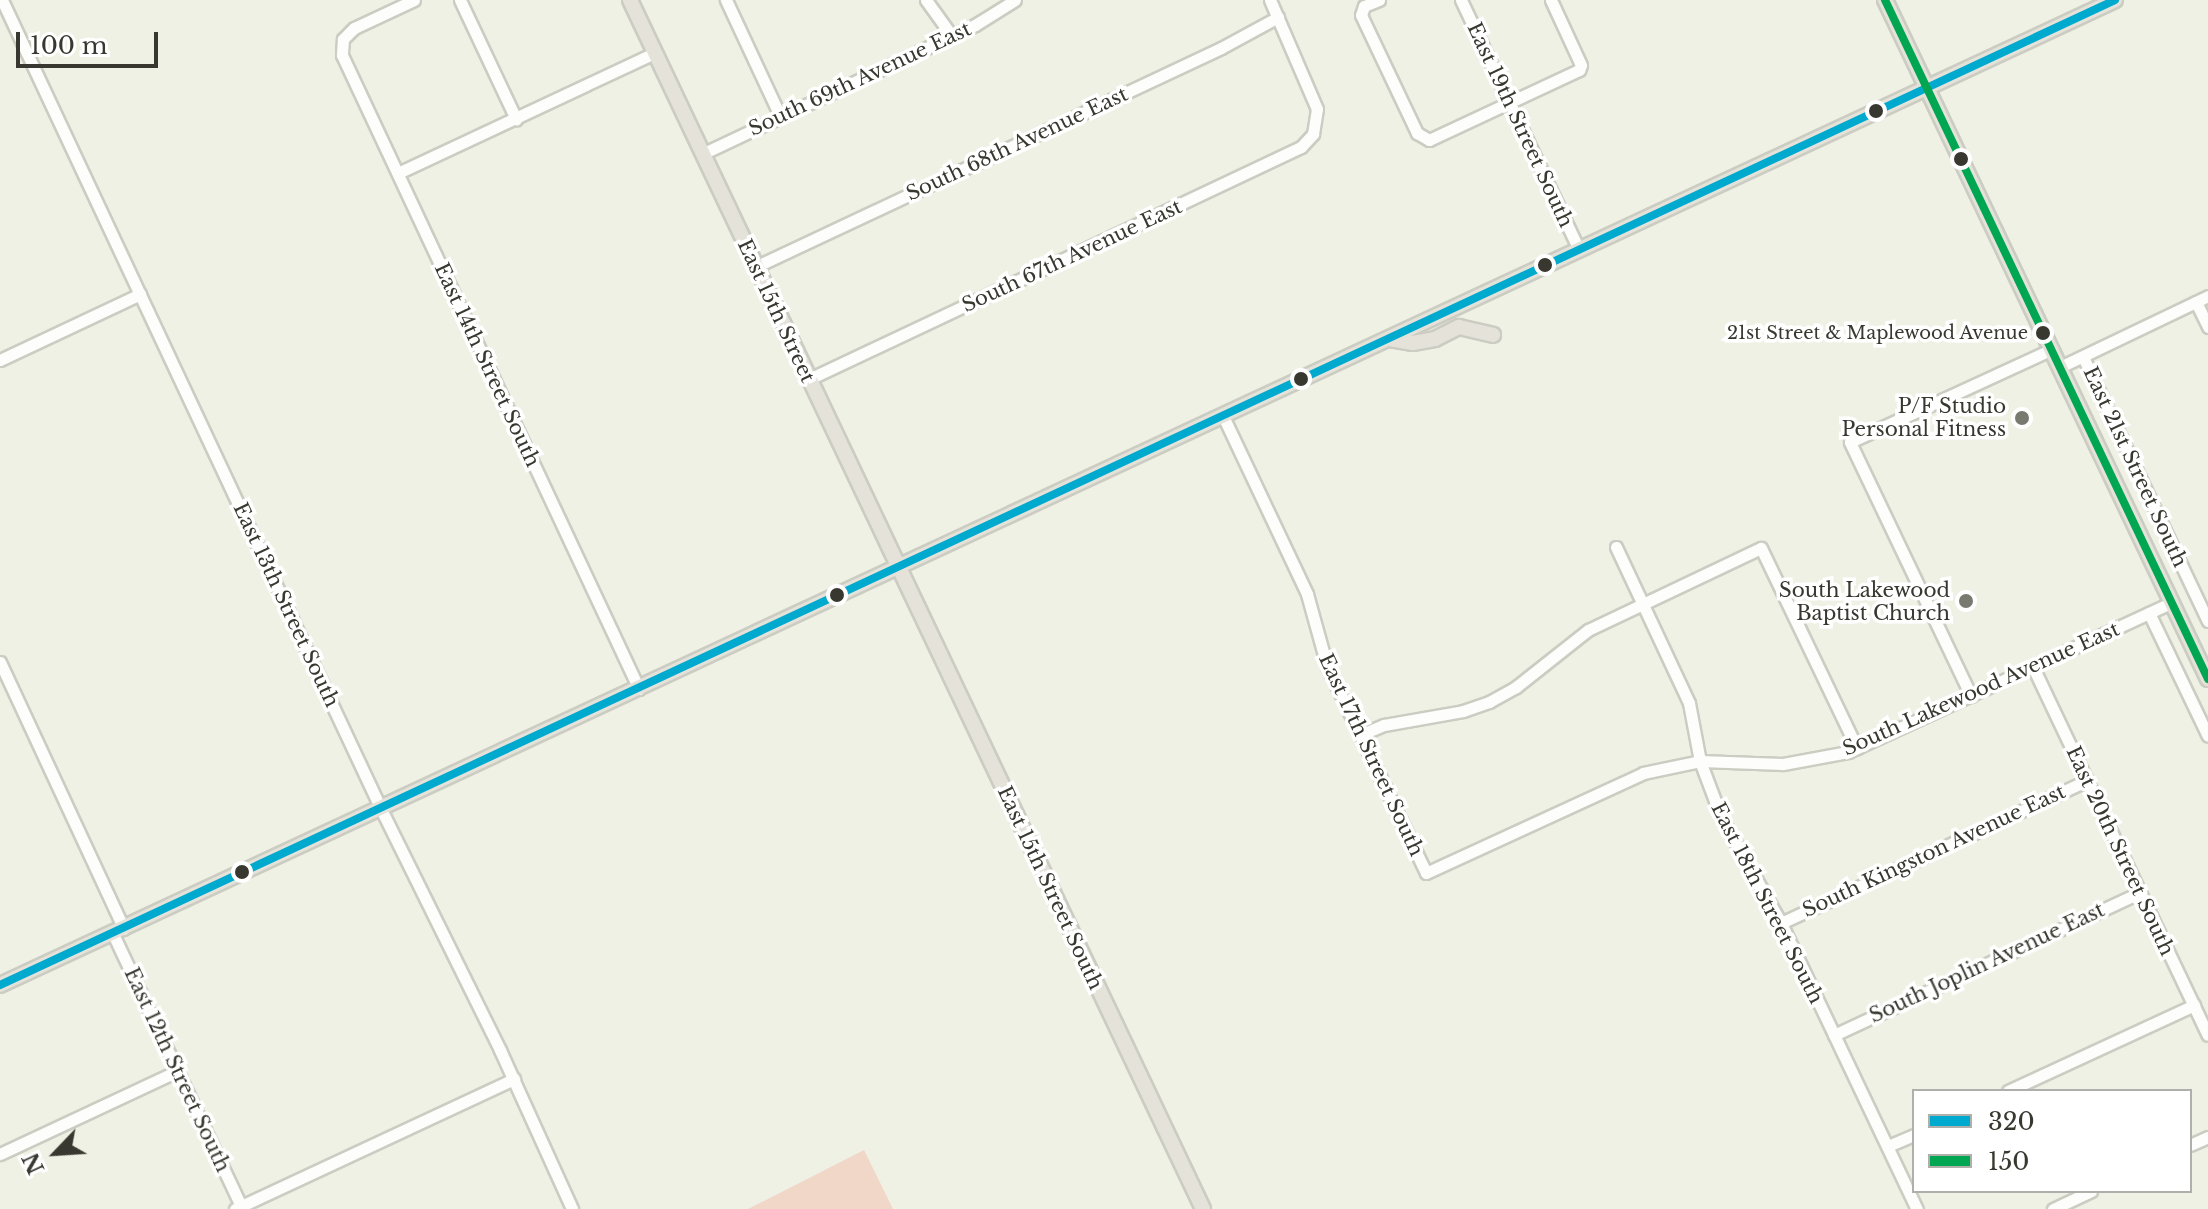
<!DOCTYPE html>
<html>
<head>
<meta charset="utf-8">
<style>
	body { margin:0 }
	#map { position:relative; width:2208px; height:1209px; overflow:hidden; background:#f0f1e5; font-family:"Libre Baskerville",serif }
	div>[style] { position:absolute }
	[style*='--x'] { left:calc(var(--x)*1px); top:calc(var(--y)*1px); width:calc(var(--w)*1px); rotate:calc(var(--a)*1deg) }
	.green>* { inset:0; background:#f1d7c7 }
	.roads { filter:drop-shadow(2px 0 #cbccc2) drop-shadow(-2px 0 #cbccc2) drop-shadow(0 2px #cbccc2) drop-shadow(0 -2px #cbccc2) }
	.minor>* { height:11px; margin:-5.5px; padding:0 5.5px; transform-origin:5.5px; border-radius:5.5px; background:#fdfdfb }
	.major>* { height:14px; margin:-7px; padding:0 7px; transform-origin:7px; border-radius:7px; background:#e5e2da }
	.bus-1>* { height:8px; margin:-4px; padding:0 4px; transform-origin:4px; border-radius:4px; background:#00a9ce }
	.bus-2>* { height:8px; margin:-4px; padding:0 4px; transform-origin:4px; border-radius:4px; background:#00a651 }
	.dots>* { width:22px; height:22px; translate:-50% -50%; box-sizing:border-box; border:4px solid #fff; border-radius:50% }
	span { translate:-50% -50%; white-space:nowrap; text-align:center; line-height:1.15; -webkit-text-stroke:7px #fff; paint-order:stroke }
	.bus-label { font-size:18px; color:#383830 }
	.right { translate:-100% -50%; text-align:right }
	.street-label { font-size:20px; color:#383830 }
	.poi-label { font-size:20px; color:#383830 }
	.legend { position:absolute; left:1912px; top:1089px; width:280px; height:104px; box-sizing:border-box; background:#fff; border:2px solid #afafac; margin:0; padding:10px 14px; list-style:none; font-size:24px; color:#383830 }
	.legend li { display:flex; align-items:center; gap:16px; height:40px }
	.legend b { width:40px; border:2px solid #afafac }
	.north { position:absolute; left:16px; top:1113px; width:80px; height:80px; -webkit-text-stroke:6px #fff; paint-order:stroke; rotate:245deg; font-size:22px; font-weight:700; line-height:32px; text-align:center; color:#383830 }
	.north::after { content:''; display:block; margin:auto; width:28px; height:36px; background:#383830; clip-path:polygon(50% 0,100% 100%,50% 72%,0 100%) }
	.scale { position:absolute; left:16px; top:32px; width:142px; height:36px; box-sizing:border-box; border:4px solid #383830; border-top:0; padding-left:10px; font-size:24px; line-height:28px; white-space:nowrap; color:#383830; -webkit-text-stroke:6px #fff; paint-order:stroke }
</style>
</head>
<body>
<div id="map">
	<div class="green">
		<i style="clip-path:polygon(864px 1150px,893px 1209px,748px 1209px)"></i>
	</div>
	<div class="roads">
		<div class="minor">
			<i style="--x:2;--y:0;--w:893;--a:64.9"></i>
			<i style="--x:381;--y:809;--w:269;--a:63.7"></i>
			<i style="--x:500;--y:1050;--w:175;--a:65.6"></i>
			<i style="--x:414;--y:0;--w:66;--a:155"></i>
			<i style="--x:354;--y:28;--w:16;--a:135"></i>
			<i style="--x:343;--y:39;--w:16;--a:94"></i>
			<i style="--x:342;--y:55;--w:700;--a:64.9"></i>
			<i style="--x:460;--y:0;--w:132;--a:64.8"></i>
			<i style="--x:726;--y:0;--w:128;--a:65"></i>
			<i style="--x:926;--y:0;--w:44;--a:54.2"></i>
			<i style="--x:1379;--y:0;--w:16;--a:158"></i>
			<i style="--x:1364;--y:6;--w:9;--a:108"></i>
			<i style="--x:1361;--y:15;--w:131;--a:64.6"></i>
			<i style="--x:1417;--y:133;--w:14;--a:30"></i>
			<i style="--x:1429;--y:140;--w:166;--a:-25"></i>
			<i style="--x:1579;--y:70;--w:5;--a:-68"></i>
			<i style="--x:1581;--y:65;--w:72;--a:-114.8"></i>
			<i style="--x:1461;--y:0;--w:276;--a:64.7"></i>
			<i style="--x:702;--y:154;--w:302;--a:-25.3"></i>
			<i style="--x:975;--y:25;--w:47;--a:-32"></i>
			<i style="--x:398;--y:173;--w:283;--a:-25.1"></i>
			<i style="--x:755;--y:267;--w:515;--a:-25.17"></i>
			<i style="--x:1221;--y:48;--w:65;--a:-28.5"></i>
			<i style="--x:2196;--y:302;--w:28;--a:64"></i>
			<i style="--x:2083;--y:357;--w:292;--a:64.7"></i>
			<i style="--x:0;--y:360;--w:155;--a:-25.2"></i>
			<i style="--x:2060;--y:367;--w:164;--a:-25.6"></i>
			<i style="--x:807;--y:380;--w:546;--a:-25.25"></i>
			<i style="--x:1301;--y:147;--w:18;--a:-47"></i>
			<i style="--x:1313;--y:134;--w:25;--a:-81"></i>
			<i style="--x:1317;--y:109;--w:119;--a:-113.3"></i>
			<i style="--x:1223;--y:416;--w:197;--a:64.7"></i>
			<i style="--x:1307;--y:594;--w:75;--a:74.5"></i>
			<i style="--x:1327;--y:666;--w:229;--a:64.4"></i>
			<i style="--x:1426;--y:873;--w:239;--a:-24.7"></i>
			<i style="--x:1643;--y:773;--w:58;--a:-11.9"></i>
			<i style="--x:1700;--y:761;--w:83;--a:2.1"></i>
			<i style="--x:1783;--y:764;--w:66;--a:-10.5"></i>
			<i style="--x:1848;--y:752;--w:357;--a:-24.8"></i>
			<i style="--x:1616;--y:547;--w:172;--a:64.9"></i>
			<i style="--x:1689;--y:703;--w:59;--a:79.3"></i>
			<i style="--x:1700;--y:761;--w:60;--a:69.4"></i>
			<i style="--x:1721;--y:817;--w:122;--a:60.5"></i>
			<i style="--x:1781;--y:923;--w:317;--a:64.6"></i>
			<i style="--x:2149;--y:613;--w:136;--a:64.4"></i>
			<i style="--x:0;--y:662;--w:294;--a:65.1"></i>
			<i style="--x:2033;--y:667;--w:407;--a:64.6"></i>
			<i style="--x:1971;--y:696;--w:281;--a:-115.5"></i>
			<i style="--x:1850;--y:442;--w:222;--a:-24.7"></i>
			<i style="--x:1360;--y:735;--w:26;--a:-23"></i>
			<i style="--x:1384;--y:725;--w:80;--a:-10"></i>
			<i style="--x:1463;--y:711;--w:28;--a:-19"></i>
			<i style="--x:1489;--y:702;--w:31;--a:-29"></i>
			<i style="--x:1516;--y:687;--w:92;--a:-38.4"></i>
			<i style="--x:1588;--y:630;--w:191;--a:-25.4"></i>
			<i style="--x:1761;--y:548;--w:222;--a:64.4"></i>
			<i style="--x:1781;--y:923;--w:338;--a:-25"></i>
			<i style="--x:113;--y:934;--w:301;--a:64.8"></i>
			<i style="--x:1834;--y:1035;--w:338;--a:-25"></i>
			<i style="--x:2008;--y:1091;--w:205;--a:-24.8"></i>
			<i style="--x:2190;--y:1145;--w:20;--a:-24"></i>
			<i style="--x:1888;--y:1146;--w:28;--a:-23"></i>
			<i style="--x:0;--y:1154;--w:195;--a:-25.1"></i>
			<i style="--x:235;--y:1209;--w:308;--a:-25"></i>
			<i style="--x:2053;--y:1209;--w:42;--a:-25.3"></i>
		</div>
		<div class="major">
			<i style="--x:630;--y:0;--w:1338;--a:64.64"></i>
			<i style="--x:1885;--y:0;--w:752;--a:64.56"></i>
			<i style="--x:1390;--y:339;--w:23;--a:10"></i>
			<i style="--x:1413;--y:343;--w:22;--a:-10"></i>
			<i style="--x:1435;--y:339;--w:27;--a:-27"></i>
			<i style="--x:1459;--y:327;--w:35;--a:13"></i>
			<i style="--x:0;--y:985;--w:2333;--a:-24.97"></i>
		</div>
	</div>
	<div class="bus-1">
		<i style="--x:0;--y:985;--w:2333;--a:-24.97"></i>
	</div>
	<div class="bus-2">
		<i style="--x:1885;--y:0;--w:752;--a:64.56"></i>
	</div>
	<div class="dots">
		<i style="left:1876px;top:111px;background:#383830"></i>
		<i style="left:1961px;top:159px;background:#383830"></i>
		<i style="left:1545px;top:265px;background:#383830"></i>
		<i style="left:2043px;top:333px;background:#383830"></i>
		<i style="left:1301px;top:379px;background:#383830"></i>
		<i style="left:2022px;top:418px;background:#78796f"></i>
		<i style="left:837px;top:595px;background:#383830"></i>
		<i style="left:1966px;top:601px;background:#78796f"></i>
		<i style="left:242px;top:872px;background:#383830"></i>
	</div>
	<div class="bus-label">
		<span class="right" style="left:2028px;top:333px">21st Street &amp; Maplewood Avenue</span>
	</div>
	<div class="street-label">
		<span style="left:860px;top:79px;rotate:-25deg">South 69th Avenue East</span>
		<span style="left:1520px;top:125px;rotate:65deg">East 19th Street South</span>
		<span style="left:1017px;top:144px;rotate:-25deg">South 68th Avenue East</span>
		<span style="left:1072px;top:256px;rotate:-25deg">South 67th Avenue East</span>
		<span style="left:776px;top:311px;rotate:65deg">East 15th Street</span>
		<span style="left:487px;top:365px;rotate:65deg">East 14th Street South</span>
		<span style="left:2135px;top:467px;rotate:65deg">East 21st Street South</span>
		<span style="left:286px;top:605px;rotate:65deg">East 13th Street South</span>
		<span style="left:1981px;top:689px;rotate:-24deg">South Lakewood Avenue East</span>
		<span style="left:1371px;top:755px;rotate:65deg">East 17th Street South</span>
		<span style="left:1934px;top:851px;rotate:-25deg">South Kingston Avenue East</span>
		<span style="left:2120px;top:851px;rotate:65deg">East 20th Street South</span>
		<span style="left:1050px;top:888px;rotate:65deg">East 15th Street South</span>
		<span style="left:1767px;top:903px;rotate:63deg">East 18th Street South</span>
		<span style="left:1987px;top:963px;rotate:-25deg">South Joplin Avenue East</span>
		<span style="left:177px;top:1070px;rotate:65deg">East 12th Street South</span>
	</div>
	<div class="poi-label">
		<span class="right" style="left:2006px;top:418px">P/F Studio<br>Personal Fitness</span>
		<span class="right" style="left:1950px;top:602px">South Lakewood<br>Baptist Church</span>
	</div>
	<ul class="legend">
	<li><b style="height:10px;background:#00a9ce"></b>320</li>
	<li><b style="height:10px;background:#00a651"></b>150</li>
	</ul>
	<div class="north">N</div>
	<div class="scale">100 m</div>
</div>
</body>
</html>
